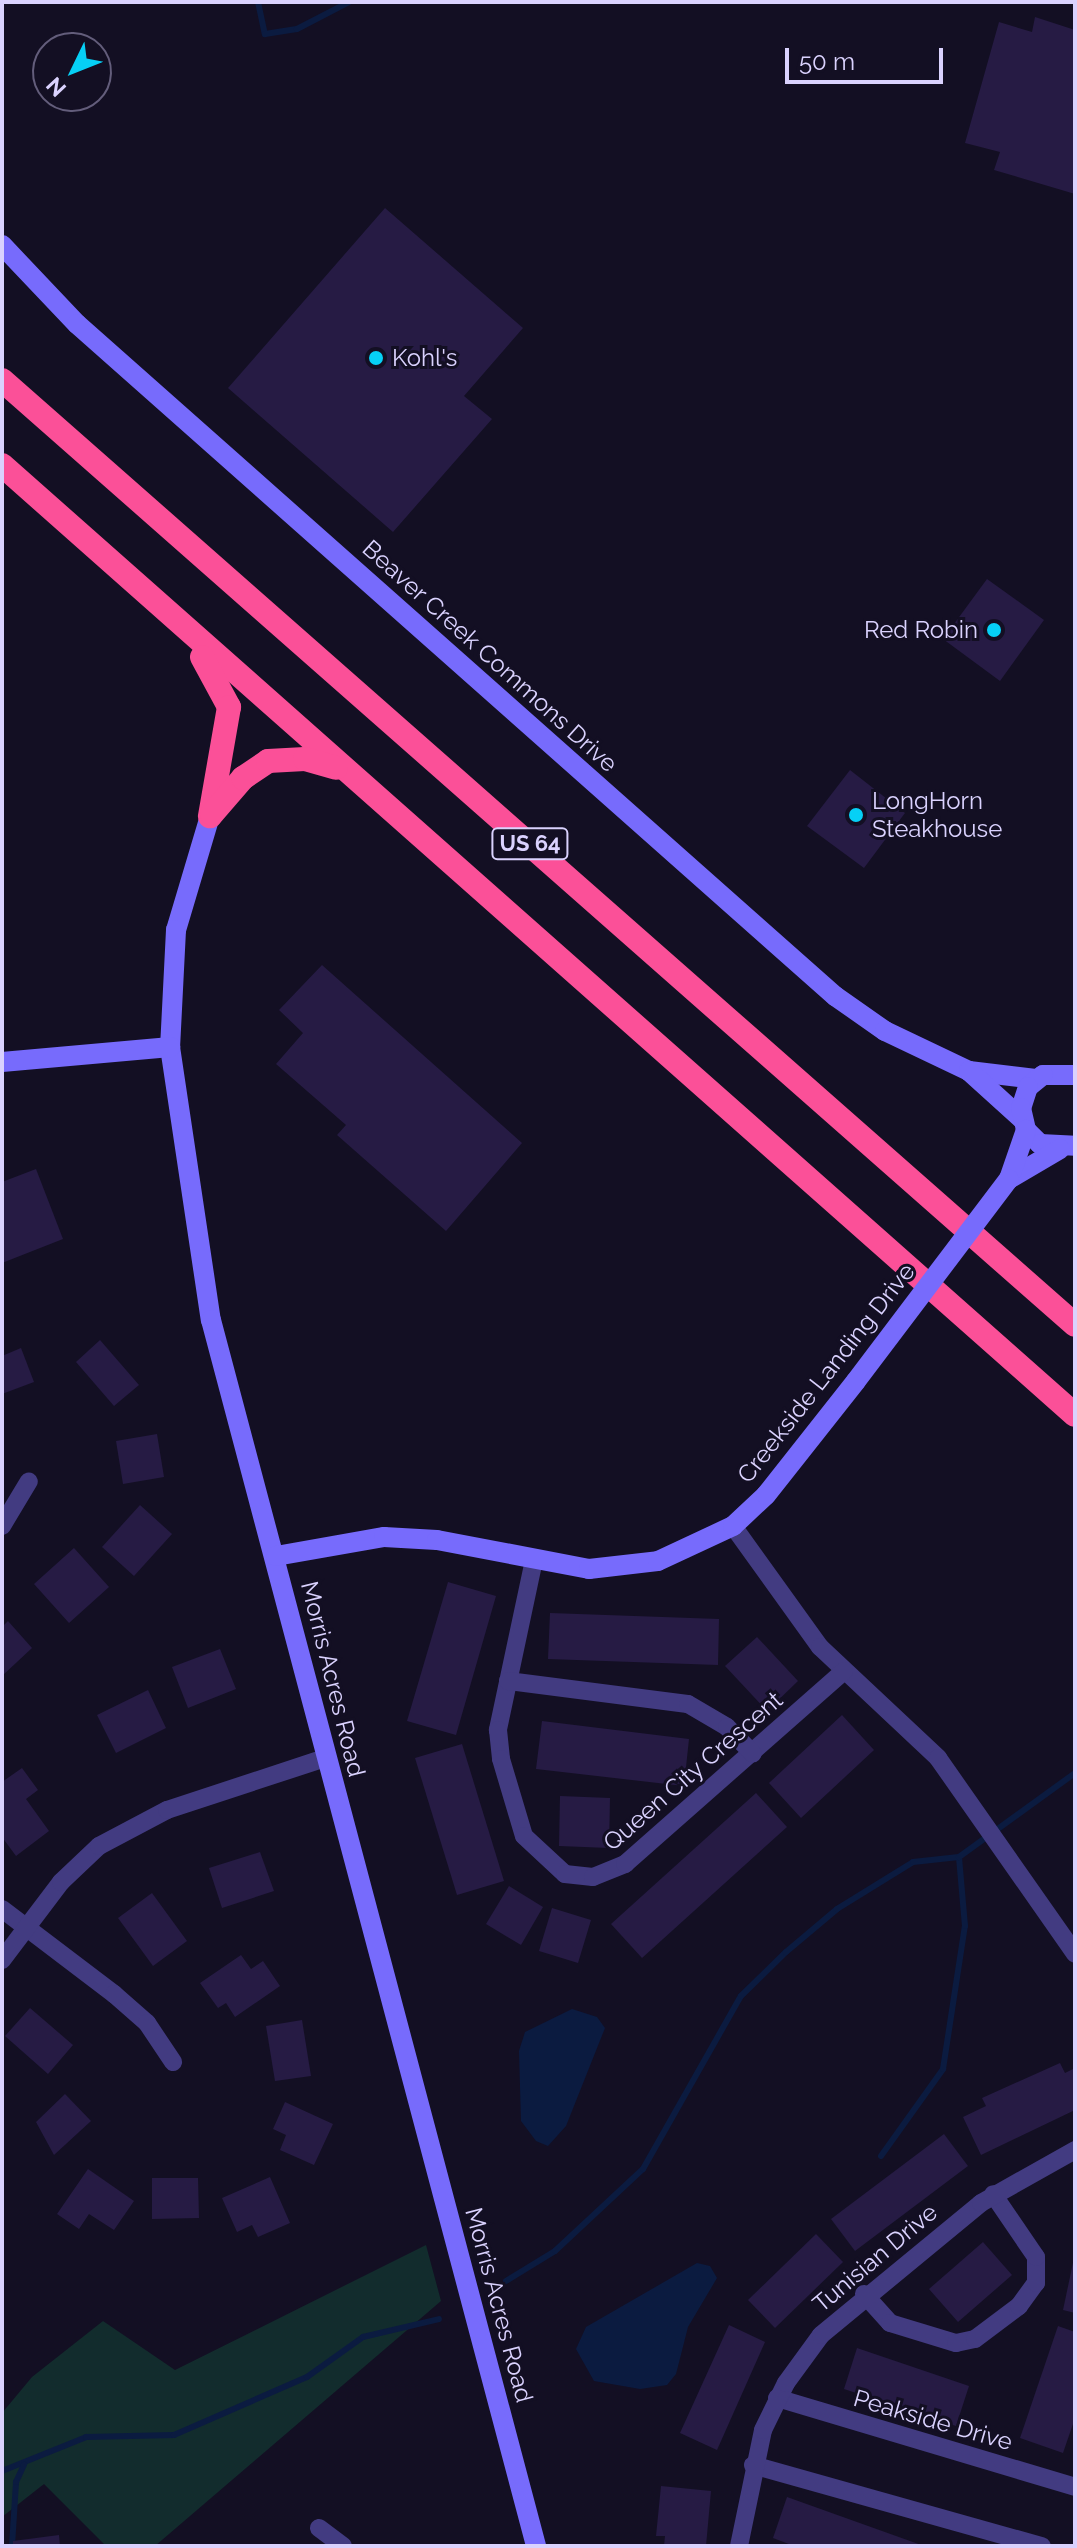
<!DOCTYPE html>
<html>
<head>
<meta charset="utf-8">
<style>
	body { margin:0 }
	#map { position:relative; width:1077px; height:2548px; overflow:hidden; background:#130f23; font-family:Raleway,sans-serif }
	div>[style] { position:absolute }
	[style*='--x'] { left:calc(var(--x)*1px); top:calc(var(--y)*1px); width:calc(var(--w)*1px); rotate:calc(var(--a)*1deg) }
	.green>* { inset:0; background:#122c2d }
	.water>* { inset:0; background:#0b1b40 }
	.stream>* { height:6px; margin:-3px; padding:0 3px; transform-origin:3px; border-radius:3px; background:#0b1b40 }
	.building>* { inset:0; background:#261b44 }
	.street>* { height:18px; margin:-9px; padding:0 9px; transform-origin:9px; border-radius:9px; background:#423b81 }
	.secondary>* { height:20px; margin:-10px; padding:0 10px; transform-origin:10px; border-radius:10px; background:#776bfc }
	.highway>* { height:24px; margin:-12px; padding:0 12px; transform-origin:12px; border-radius:12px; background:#fb5098 }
	.secondary-bridge>* { height:20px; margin:-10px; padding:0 10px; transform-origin:10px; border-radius:10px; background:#776bfc }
	.dots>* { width:22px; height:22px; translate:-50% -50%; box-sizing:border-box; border:4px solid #130f23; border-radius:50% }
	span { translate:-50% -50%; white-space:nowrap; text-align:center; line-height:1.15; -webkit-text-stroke:6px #130f23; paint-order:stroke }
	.shield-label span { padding:2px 6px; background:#130f23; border:2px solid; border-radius:6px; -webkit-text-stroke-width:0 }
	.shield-label { font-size:22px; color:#dad2fe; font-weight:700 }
	.poi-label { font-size:24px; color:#dad2fe }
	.left { translate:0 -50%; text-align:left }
	.right { translate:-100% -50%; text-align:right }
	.street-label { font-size:24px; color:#dad2fe }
	.frame { position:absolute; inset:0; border:4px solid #dad2fe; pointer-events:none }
	.north { position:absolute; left:32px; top:32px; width:80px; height:80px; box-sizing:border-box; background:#130f23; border:2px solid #635d7b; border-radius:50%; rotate:227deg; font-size:22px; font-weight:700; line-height:32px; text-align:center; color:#dad2fe }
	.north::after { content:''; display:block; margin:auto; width:28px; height:36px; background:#06d0f6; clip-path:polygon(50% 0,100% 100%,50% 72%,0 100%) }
	.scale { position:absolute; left:785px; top:48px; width:158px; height:36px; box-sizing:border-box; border:4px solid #dad2fe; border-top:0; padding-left:10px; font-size:24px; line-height:28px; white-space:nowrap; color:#dad2fe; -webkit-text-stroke:6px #130f23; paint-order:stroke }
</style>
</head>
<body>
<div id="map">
	<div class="green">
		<i style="clip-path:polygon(426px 2245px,441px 2301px,155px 2546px,106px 2546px,44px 2484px,2px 2517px,2px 2413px,32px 2377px,103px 2321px,175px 2370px)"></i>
	</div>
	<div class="water">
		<i style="clip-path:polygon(572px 2009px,597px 2017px,605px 2028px,566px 2126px,548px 2146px,536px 2141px,521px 2121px,519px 2051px,525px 2032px)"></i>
		<i style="clip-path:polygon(697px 2263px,710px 2266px,717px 2278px,688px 2327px,676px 2374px,667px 2385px,640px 2389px,594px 2381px,576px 2349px,586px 2327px)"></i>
	</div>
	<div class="stream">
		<i style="--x:258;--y:2;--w:33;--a:78"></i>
		<i style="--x:265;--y:34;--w:32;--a:-9"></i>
		<i style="--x:297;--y:29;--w:59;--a:-27.4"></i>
		<i style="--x:881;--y:2156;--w:107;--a:-54.5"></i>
		<i style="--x:943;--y:2069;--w:145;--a:-81.3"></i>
		<i style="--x:965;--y:1926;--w:69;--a:-95"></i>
		<i style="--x:506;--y:2281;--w:57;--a:-31.5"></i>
		<i style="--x:555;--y:2251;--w:120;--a:-43"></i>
		<i style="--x:643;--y:2169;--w:199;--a:-60.5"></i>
		<i style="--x:741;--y:1996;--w:63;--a:-44.4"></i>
		<i style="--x:786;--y:1952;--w:67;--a:-40.1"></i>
		<i style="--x:837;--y:1909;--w:89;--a:-31.7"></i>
		<i style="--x:913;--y:1862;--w:46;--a:-6.2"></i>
		<i style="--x:959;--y:1857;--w:143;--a:-35.9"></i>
		<i style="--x:2;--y:2471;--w:91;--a:-22"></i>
		<i style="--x:86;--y:2437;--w:88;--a:-1.3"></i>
		<i style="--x:174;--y:2435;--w:145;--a:-23.6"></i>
		<i style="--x:307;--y:2377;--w:69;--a:-35.5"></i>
		<i style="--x:363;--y:2337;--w:78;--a:-13.3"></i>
		<i style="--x:12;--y:2546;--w:64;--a:-86.4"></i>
		<i style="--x:16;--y:2482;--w:19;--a:-65"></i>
	</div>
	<div class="building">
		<i style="clip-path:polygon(1035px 17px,1075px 30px,1075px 194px,994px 170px,1000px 152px,965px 143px,999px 22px,1032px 32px)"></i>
		<i style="clip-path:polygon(385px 208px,523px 328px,464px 396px,492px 419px,393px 532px,228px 388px)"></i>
		<i style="clip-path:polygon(987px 579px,1044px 620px,1000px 681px,943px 639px)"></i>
		<i style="clip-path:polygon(850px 770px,905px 813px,864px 868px,807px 826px)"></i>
		<i style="clip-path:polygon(322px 965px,522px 1143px,446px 1231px,337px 1135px,346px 1125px,276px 1064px,303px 1033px,279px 1010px)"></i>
		<i style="clip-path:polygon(36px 1169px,63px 1239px,2px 1263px,2px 1182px)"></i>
		<i style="clip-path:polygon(100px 1340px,139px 1385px,114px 1406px,76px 1362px)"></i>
		<i style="clip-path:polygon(21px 1348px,34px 1382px,2px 1394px,2px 1356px)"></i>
		<i style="clip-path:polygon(157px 1434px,164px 1477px,123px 1484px,116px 1441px)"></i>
		<i style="clip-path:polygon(140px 1505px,172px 1534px,134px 1576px,102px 1547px)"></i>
		<i style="clip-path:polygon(74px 1548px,109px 1587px,69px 1623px,34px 1584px)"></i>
		<i style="clip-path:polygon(448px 1582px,496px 1596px,456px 1735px,407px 1721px)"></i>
		<i style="clip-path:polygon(550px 1613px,719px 1619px,718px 1665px,548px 1659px)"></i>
		<i style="clip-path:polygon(8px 1621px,32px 1648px,2px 1676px,2px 1627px)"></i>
		<i style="clip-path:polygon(757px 1637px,798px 1681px,767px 1711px,725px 1666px)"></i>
		<i style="clip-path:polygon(220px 1649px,236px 1689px,188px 1708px,172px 1667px)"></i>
		<i style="clip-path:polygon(148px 1690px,166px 1728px,116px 1753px,97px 1715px)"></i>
		<i style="clip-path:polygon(842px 1715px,874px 1750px,801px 1818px,769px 1783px)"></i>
		<i style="clip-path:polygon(542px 1721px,689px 1739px,684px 1786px,536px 1769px)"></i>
		<i style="clip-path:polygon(462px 1744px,504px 1881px,457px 1895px,415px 1758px)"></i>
		<i style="clip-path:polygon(22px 1768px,38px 1790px,26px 1799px,49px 1831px,16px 1856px,2px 1837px,2px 1782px)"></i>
		<i style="clip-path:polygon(756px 1793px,787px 1827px,642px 1958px,611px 1924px)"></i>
		<i style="clip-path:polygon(560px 1796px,610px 1798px,609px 1848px,559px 1846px)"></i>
		<i style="clip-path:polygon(260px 1852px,274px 1891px,222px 1908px,209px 1868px)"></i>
		<i style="clip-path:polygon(509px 1886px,543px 1907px,521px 1945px,486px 1924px)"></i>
		<i style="clip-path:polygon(152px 1893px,187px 1941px,153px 1966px,118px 1918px)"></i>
		<i style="clip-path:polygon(552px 1908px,591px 1920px,578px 1963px,539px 1951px)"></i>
		<i style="clip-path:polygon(241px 1955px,251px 1969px,263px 1961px,280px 1986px,235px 2017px,226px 2003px,218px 2008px,200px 1983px)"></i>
		<i style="clip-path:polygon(30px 2008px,73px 2045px,48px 2074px,5px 2036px)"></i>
		<i style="clip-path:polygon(302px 2020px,311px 2076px,275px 2081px,266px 2026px)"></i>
		<i style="clip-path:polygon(1060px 2063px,1065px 2073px,1075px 2068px,1075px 2110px,981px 2155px,963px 2117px,986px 2106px,982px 2098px)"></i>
		<i style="clip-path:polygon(65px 2094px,91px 2121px,54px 2155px,36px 2122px)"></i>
		<i style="clip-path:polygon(285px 2102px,333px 2124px,314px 2165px,280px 2150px,286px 2135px,273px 2129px)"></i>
		<i style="clip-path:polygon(944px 2134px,968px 2166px,855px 2251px,831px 2219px)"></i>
		<i style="clip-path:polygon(88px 2169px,134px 2201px,114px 2230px,89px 2214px,79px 2229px,57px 2214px)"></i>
		<i style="clip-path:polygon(270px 2177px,290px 2223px,258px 2237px,252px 2225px,237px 2232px,222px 2198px)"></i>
		<i style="clip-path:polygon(152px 2178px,198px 2178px,199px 2218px,152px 2219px)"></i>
		<i style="clip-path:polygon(816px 2234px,843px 2262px,775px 2328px,748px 2300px)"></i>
		<i style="clip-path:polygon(983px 2242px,1012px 2275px,958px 2322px,929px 2289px)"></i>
		<i style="clip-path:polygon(1074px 2258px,1075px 2258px,1075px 2313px,1063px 2310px)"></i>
		<i style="clip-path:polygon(729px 2325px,765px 2342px,717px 2450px,680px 2433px)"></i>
		<i style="clip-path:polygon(1058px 2326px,1075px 2332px,1075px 2418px,1063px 2453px,1020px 2438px)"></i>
		<i style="clip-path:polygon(857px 2348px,969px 2386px,956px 2426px,844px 2389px)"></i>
		<i style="clip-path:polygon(661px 2486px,711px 2491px,706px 2546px,664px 2546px,665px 2536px,656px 2536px)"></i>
		<i style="clip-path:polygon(787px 2497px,924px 2546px,794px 2546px,773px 2538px)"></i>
		<i style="clip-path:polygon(59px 2535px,60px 2546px,13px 2546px,13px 2541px)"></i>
	</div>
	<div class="street">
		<i style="--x:2;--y:1526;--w:52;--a:-59"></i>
		<i style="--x:733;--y:1526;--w:149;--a:54.3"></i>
		<i style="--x:820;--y:1647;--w:162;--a:43.2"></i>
		<i style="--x:938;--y:1758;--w:239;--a:55"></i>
		<i style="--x:534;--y:1560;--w:174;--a:102"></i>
		<i style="--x:498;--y:1730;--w:29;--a:84"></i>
		<i style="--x:501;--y:1759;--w:80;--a:73.4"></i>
		<i style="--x:524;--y:1836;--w:56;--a:42.8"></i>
		<i style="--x:565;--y:1874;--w:28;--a:6"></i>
		<i style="--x:593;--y:1877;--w:35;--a:-22"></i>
		<i style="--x:625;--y:1864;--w:292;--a:-41.4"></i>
		<i style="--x:508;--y:1681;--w:181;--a:7.3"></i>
		<i style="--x:688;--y:1704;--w:45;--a:30.5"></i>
		<i style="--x:727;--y:1727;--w:37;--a:46"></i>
		<i style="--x:2;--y:1909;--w:141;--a:37.2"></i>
		<i style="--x:114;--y:1994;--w:44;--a:41.3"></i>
		<i style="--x:147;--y:2023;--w:47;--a:56.3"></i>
		<i style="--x:2;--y:1960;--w:98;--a:-52.9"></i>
		<i style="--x:61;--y:1882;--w:52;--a:-43.5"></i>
		<i style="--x:99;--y:1846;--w:77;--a:-27.9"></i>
		<i style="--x:167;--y:1810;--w:166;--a:-18.2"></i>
		<i style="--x:864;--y:2294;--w:39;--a:48"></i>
		<i style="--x:890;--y:2323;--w:69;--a:16.9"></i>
		<i style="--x:956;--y:2343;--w:19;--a:-12"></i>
		<i style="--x:975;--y:2339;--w:55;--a:-36.9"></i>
		<i style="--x:1019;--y:2306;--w:29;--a:-54"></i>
		<i style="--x:1036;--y:2283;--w:26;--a:-90"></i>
		<i style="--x:1036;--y:2257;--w:76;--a:-124.3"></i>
		<i style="--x:777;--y:2398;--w:311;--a:16.6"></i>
		<i style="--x:753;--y:2465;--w:300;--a:15.7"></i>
		<i style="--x:319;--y:2528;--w:30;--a:37"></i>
		<i style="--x:739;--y:2546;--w:118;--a:-78.3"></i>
		<i style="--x:763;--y:2430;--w:52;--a:-63.9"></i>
		<i style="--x:786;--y:2383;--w:59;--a:-53.9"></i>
		<i style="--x:821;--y:2335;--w:207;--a:-39.5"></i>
		<i style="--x:981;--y:2203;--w:108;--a:-29.4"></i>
	</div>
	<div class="secondary">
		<i style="--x:2;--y:245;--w:109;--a:46.5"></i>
		<i style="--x:77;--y:324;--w:1013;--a:41.56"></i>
		<i style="--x:835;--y:996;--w:61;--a:35"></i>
		<i style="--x:885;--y:1031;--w:93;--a:25.5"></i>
		<i style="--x:969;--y:1071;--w:67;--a:6.8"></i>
		<i style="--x:210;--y:816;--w:119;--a:106.6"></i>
		<i style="--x:176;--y:930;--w:117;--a:92.9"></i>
		<i style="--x:170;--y:1047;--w:276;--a:81.5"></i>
		<i style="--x:211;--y:1320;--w:1268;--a:75.15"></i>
		<i style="--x:2;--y:1062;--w:169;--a:-5.1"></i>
		<i style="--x:969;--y:1071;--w:72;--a:42.2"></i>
		<i style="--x:1075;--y:1075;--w:32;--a:180"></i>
		<i style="--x:1043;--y:1075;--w:19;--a:141"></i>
		<i style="--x:1028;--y:1087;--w:22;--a:108"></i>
		<i style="--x:1021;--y:1108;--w:23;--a:77"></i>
		<i style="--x:1026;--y:1130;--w:20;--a:45"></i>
		<i style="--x:1040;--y:1144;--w:35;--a:3"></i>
		<i style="--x:1009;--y:1179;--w:59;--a:-30.5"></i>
		<i style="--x:1009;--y:1179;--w:52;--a:-70.9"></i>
		<i style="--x:276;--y:1556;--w:110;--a:-10"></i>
		<i style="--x:384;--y:1537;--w:53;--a:3.2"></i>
		<i style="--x:437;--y:1540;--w:155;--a:10.8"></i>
		<i style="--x:589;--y:1569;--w:69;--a:-6.6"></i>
		<i style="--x:658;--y:1561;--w:83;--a:-25"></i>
		<i style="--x:733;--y:1526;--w:45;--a:-43.2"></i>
		<i style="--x:766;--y:1495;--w:145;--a:-51.7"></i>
	</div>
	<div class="highway">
		<i style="--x:2;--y:380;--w:1430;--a:41.37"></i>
		<i style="--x:2;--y:465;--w:1433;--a:41.52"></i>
		<i style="--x:202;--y:657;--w:57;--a:61.6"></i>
		<i style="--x:229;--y:707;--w:111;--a:99.9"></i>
		<i style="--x:212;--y:814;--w:48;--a:-49.3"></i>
		<i style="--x:243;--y:778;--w:30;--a:-34"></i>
		<i style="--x:268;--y:761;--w:37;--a:-3"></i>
		<i style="--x:305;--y:759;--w:32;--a:16"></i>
	</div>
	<div class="secondary-bridge">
		<i style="--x:856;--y:1381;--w:253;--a:-52.9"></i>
	</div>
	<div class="dots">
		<i style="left:376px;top:358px;background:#06d0f6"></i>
		<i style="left:994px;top:630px;background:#06d0f6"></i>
		<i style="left:856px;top:815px;background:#06d0f6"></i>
	</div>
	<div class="shield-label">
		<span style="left:530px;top:844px">US 64</span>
	</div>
	<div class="poi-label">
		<span class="left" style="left:392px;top:358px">Kohl's</span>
		<span class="right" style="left:978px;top:630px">Red Robin</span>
		<span class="left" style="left:872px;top:815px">LongHorn<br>Steakhouse</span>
	</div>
	<div class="street-label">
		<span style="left:490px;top:656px;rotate:42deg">Beaver Creek Commons Drive</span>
		<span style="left:826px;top:1373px;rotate:-52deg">Creekside Landing Drive</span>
		<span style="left:333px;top:1679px;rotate:76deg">Morris Acres Road</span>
		<span style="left:693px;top:1771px;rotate:-41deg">Queen City Crescent</span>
		<span style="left:875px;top:2258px;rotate:-40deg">Tunisian Drive</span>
		<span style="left:499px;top:2305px;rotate:75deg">Morris Acres Road</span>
		<span style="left:933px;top:2420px;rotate:16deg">Peakside Drive</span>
	</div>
	<div class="frame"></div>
	<div class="north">N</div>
	<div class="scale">50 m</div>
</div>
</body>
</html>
